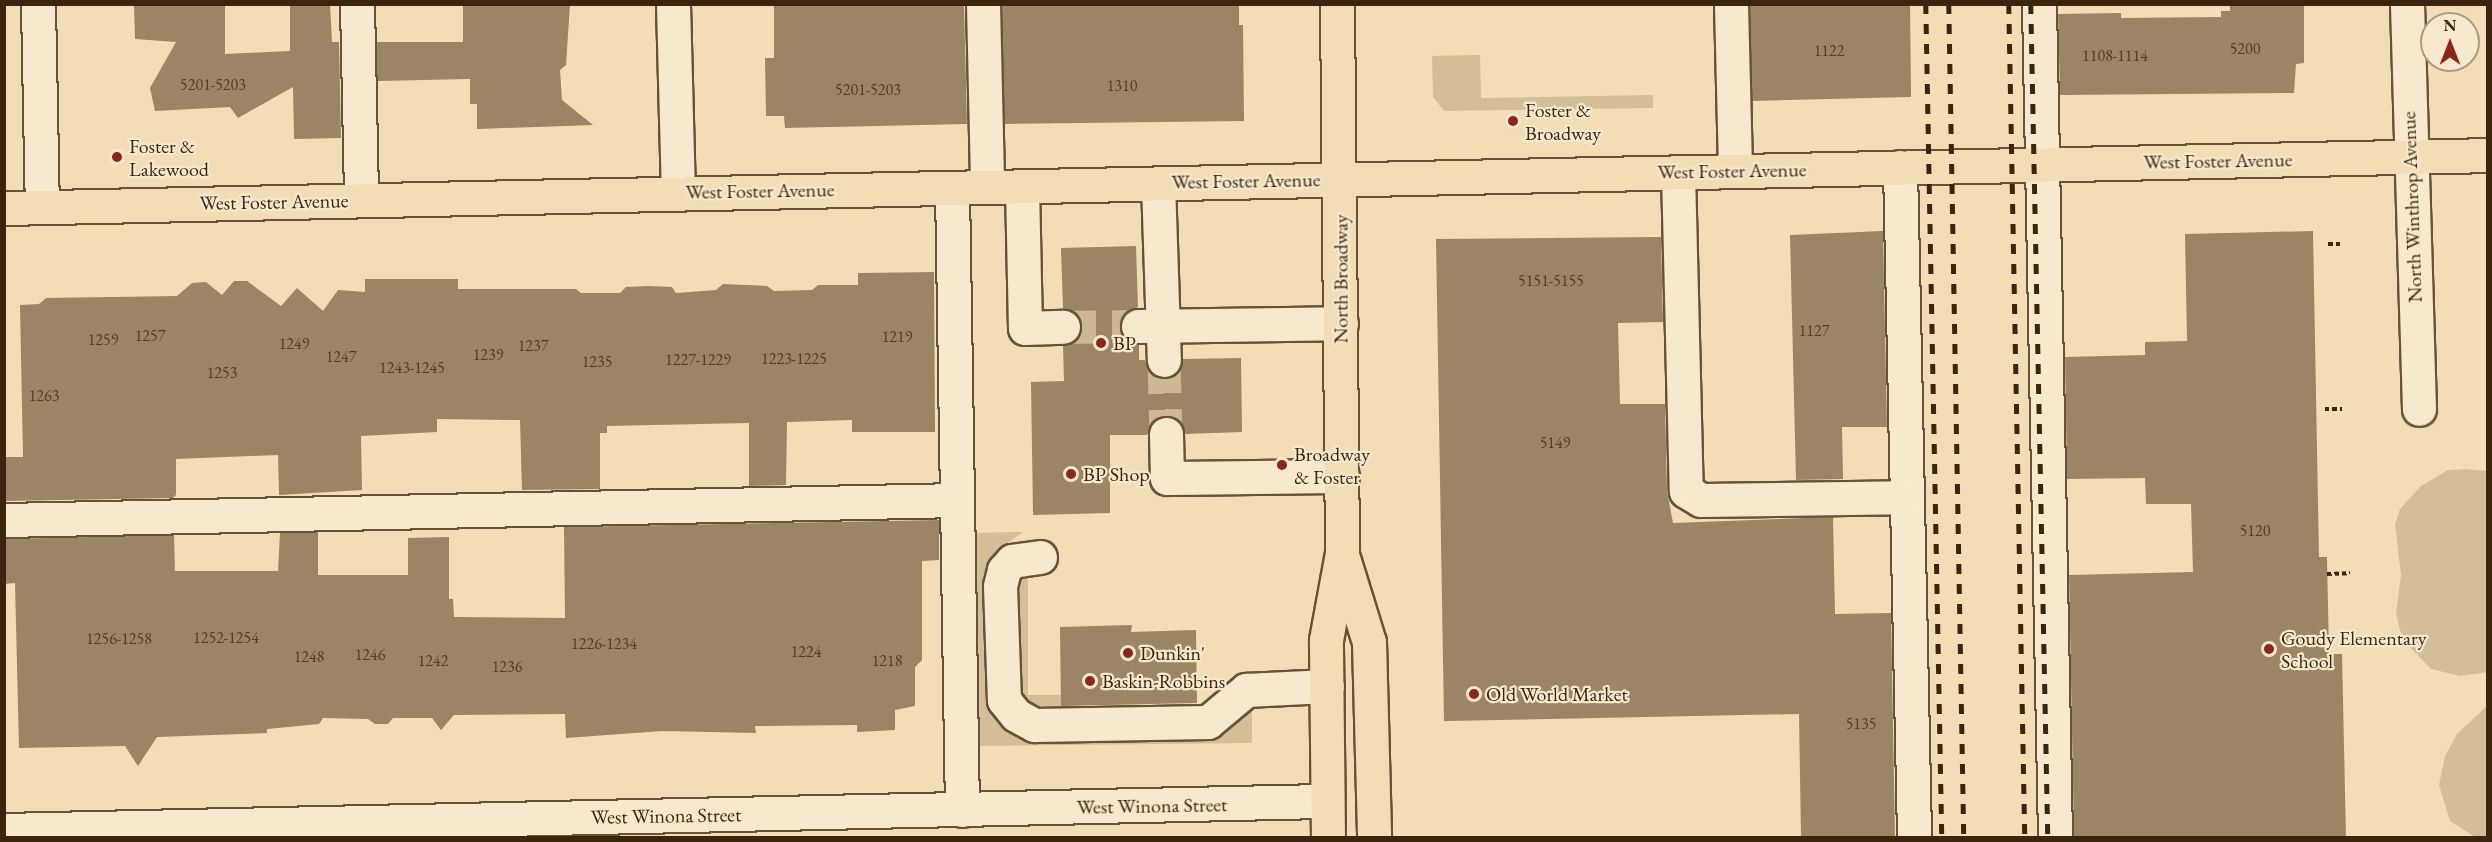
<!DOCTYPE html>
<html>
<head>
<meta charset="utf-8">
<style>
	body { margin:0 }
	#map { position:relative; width:2492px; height:842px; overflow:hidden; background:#f3ddb4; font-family:"EB Garamond",serif }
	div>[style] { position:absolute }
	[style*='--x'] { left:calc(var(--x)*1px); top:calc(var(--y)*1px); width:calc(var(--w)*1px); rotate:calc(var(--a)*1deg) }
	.green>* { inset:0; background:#d4be98 }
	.building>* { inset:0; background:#9b8564 }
	.minor-tunnel>* { height:33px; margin-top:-16.5px; transform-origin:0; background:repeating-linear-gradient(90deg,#ceb893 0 33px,transparent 0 49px) }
	.path>* { height:4px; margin-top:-2px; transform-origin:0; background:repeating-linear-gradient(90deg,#3b250e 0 4.5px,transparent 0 7.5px) }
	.roads { filter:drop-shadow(2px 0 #695338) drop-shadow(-2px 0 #695338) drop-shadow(0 2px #695338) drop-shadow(0 -2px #695338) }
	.minor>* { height:33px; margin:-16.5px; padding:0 16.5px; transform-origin:16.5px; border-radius:16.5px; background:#f7e9ce }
	.major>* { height:33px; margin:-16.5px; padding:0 16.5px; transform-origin:16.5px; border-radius:16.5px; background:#f3ddb4 }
	.rail>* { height:4.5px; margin-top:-2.25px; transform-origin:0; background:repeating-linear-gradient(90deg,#3b250e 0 10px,transparent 0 20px) }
	.dots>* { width:16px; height:16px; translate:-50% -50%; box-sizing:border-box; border:3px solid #f7e9ce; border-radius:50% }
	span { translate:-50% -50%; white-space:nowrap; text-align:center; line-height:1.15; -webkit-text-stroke:4.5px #f7e9ce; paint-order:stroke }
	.number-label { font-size:16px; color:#533d24 }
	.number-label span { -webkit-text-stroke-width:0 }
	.poi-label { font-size:20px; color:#3b250e }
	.left { translate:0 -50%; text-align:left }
	.street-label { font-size:20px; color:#3b250e }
	.frame { position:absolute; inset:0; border:6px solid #3b250e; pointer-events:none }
	.north { position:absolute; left:2420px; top:12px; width:60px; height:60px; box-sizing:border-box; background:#f7e9ce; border:2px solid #ac9b81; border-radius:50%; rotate:0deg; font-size:16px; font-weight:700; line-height:24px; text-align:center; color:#3b250e }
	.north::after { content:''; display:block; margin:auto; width:21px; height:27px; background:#8f2418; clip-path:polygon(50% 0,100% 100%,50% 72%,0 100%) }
</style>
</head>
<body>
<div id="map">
	<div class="green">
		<i style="clip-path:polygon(1480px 55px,1481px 98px,1653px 95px,1653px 108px,1444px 111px,1433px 97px,1432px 56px)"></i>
		<i style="clip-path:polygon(2465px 469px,2487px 471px,2488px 672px,2460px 676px,2431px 669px,2402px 639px,2396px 614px,2401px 575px,2395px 524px,2400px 509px,2421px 486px,2448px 470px)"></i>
		<i style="clip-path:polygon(1023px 532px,1003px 546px,987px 569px,1002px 720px,1252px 704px,1252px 743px,977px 746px,973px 533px)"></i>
		<i style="clip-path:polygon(1028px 578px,1028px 695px,1061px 695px,1061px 709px,1033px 709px,1018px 699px,1014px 579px)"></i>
		<i style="clip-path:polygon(2487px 706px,2487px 837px,2475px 837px,2450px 821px,2439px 785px,2445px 756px,2457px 734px)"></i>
	</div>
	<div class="building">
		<i style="clip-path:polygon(134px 4px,225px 4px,225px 54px,290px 51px,290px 4px,330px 4px,332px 42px,339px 42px,341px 138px,294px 139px,293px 87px,238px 118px,230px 107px,155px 111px,150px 88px,176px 42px,135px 39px)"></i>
		<i style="clip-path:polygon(463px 4px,570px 4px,566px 65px,560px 70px,562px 100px,593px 125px,477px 129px,477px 104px,470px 104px,470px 79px,377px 81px,377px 42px,463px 42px)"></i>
		<i style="clip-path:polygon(774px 4px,964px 4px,967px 124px,785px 128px,784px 116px,766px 116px,765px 58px,774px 58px)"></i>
		<i style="clip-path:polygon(1002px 4px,1239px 4px,1239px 25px,1243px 25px,1244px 121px,1004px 124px)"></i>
		<i style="clip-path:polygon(1750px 4px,1910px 4px,1911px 97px,1752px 101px)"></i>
		<i style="clip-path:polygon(2230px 4px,2304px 4px,2304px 63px,2296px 64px,2294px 93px,2060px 95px,2058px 14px,2121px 13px,2121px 18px,2221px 17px,2221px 11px,2230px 11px)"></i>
		<i style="clip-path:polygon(1883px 231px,1887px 427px,1842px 427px,1843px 479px,1796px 480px,1790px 235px)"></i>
		<i style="clip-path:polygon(2313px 231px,2319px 557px,2327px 557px,2329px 654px,2342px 654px,2346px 837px,2074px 837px,2069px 575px,2193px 572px,2191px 504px,2146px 504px,2145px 478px,2067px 479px,2065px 357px,2145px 355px,2145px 342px,2187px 341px,2185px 234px)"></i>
		<i style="clip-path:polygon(1661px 237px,1663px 322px,1618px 323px,1620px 404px,1665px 404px,1667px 491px,1673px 523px,1833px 517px,1835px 614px,1891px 613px,1895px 837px,1801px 837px,1799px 714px,1444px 721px,1436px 239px)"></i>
		<i style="clip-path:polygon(1136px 246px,1138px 307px,1122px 316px,1122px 335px,1139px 345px,1139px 360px,1145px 360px,1148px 370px,1164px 379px,1174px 376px,1183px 359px,1241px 358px,1242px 432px,1185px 434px,1182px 424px,1166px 415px,1156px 418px,1147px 435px,1110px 435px,1110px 513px,1033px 515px,1031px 382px,1064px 381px,1063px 346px,1073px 343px,1082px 327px,1079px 317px,1063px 308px,1061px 248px)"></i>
		<i style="clip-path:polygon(934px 272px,935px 432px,852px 432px,852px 420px,787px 422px,786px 485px,749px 486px,749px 423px,607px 426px,607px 433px,600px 433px,600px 489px,522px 490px,520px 420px,437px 419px,437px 432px,361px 436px,362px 490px,279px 495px,278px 455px,176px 459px,176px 495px,173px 498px,4px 501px,4px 457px,23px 457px,20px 305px,39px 304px,46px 298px,177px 296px,192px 283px,206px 282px,222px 295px,234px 281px,247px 281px,281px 306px,297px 288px,323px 311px,338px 290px,365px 292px,365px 279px,458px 279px,458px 289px,576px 289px,581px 293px,620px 293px,626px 287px,648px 286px,672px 287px,676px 293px,716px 290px,723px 284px,767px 286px,774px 291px,812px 290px,818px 285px,858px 285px,858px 273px)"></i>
		<i style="clip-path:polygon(939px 520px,939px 560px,922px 561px,922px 660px,915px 667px,915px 706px,895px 710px,895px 730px,857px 732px,857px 725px,755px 726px,756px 733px,662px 731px,566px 738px,565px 714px,454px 715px,441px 730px,432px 718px,393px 718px,388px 724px,375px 724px,368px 719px,323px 718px,319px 724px,267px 729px,267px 733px,157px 737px,138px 766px,125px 746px,19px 748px,15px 583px,4px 584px,4px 539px,174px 535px,175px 571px,278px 571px,280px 533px,318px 532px,318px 575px,408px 575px,408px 538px,449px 537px,449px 599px,453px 599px,454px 617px,565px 618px,564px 527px)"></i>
		<i style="clip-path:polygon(1132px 625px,1131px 632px,1196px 630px,1197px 703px,1061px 706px,1060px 627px)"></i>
	</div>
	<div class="minor-tunnel">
		<i style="--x:1063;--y:327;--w:75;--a:-0.8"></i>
		<i style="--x:1164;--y:360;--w:74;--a:88.5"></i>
	</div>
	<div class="path">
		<i style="--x:2328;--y:244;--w:15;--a:0"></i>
		<i style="--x:2325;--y:409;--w:17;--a:0"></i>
		<i style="--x:2327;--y:574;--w:23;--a:-2"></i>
	</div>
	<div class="roads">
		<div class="minor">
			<i style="--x:38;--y:4;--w:203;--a:88.9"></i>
			<i style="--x:357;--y:4;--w:196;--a:88.8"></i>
			<i style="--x:673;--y:4;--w:189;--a:88.5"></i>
			<i style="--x:983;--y:4;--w:182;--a:88.7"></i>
			<i style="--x:1731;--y:4;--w:167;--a:88.6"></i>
			<i style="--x:2039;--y:4;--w:834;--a:88.9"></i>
			<i style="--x:2407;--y:4;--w:405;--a:88.3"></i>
			<i style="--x:1900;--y:167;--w:671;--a:88.8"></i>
			<i style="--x:1678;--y:172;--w:319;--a:88.6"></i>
			<i style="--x:1686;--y:491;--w:17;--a:31"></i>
			<i style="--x:1701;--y:500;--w:204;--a:-0.8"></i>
			<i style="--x:1158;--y:183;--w:177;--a:88.1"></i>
			<i style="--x:1022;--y:186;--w:142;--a:88.8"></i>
			<i style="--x:1025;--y:328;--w:38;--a:-2"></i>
			<i style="--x:952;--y:188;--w:622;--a:89.08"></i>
			<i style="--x:1138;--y:326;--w:203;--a:-0.8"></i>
			<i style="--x:1166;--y:434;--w:44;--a:88.7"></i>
			<i style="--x:1167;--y:478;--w:175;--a:-0.7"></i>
			<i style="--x:4;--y:520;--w:952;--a:-1.2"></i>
			<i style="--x:1040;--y:557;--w:28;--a:172"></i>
			<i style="--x:1012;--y:561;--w:12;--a:132"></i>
			<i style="--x:1004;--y:570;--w:16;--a:104"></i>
			<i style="--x:1000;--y:586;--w:114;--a:88"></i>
			<i style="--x:1004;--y:700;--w:19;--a:51"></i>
			<i style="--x:1016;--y:715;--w:21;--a:29"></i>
			<i style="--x:1034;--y:725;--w:174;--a:-1"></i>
			<i style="--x:1208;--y:722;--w:50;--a:-40.1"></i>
			<i style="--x:1246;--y:690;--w:81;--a:-2.8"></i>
			<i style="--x:4;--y:830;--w:1323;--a:-1.26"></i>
		</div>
		<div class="major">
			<i style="--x:4;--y:208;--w:2485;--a:-1.22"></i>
			<i style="--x:1343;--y:558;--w:88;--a:72.8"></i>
			<i style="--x:1369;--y:642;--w:196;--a:88.5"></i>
			<i style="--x:1328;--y:838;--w:198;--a:-90.6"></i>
			<i style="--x:1326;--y:640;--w:88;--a:-79.6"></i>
			<i style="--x:1342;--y:553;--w:549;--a:-90.52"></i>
		</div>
	</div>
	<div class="rail">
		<i style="--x:1926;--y:4;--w:834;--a:88.9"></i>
		<i style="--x:1949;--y:4;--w:834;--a:88.97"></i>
		<i style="--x:2009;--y:4;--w:834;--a:88.9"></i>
		<i style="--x:2031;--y:4;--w:834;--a:88.83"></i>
	</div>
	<div class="dots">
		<i style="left:1513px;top:121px;background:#8f2418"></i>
		<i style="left:117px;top:157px;background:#8f2418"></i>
		<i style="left:1101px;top:343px;background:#8f2418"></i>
		<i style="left:1282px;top:465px;background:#8f2418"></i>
		<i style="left:1071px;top:474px;background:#8f2418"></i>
		<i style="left:2269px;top:649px;background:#8f2418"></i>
		<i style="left:1128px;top:653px;background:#8f2418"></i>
		<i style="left:1090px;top:681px;background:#8f2418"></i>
		<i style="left:1474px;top:694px;background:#8f2418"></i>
	</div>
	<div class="number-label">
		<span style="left:2245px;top:49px">5200</span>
		<span style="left:1829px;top:51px">1122</span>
		<span style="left:2115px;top:56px">1108-1114</span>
		<span style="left:213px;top:85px">5201-5203</span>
		<span style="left:1122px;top:86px">1310</span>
		<span style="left:868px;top:90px">5201-5203</span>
		<span style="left:1551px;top:281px">5151-5155</span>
		<span style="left:1814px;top:331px">1127</span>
		<span style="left:150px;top:336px">1257</span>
		<span style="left:897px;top:337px">1219</span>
		<span style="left:103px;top:340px">1259</span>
		<span style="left:294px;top:344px">1249</span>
		<span style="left:533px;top:346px">1237</span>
		<span style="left:488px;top:355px">1239</span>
		<span style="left:341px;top:357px">1247</span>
		<span style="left:794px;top:359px">1223-1225</span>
		<span style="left:698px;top:360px">1227-1229</span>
		<span style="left:597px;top:362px">1235</span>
		<span style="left:412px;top:368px">1243-1245</span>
		<span style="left:222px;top:373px">1253</span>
		<span style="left:44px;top:396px">1263</span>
		<span style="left:1555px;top:443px">5149</span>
		<span style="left:2255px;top:531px">5120</span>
		<span style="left:226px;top:638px">1252-1254</span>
		<span style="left:119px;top:639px">1256-1258</span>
		<span style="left:604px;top:644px">1226-1234</span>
		<span style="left:806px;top:652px">1224</span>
		<span style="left:370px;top:655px">1246</span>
		<span style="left:309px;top:657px">1248</span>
		<span style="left:433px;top:661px">1242</span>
		<span style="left:887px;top:661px">1218</span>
		<span style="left:507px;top:667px">1236</span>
		<span style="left:1861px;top:724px">5135</span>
	</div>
	<div class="poi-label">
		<span class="left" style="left:1525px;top:122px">Foster &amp;<br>Broadway</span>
		<span class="left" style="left:129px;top:158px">Foster &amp;<br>Lakewood</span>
		<span class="left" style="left:1113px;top:343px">BP</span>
		<span class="left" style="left:1294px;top:466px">Broadway<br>&amp; Foster</span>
		<span class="left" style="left:1083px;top:474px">BP Shop</span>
		<span class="left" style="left:2281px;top:650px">Goudy Elementary<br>School</span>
		<span class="left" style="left:1140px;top:653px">Dunkin'</span>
		<span class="left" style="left:1102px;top:681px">Baskin-Robbins</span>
		<span class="left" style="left:1486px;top:694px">Old World Market</span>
	</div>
	<div class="street-label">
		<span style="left:2218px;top:161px;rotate:-1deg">West Foster Avenue</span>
		<span style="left:1732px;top:171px;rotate:-1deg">West Foster Avenue</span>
		<span style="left:1246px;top:181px;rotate:-1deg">West Foster Avenue</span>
		<span style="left:760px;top:191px;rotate:-1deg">West Foster Avenue</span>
		<span style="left:274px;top:202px;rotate:-1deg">West Foster Avenue</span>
		<span style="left:2412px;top:207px;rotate:-92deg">North Winthrop Avenue</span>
		<span style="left:1341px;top:279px;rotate:-90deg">North Broadway</span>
		<span style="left:1152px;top:806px;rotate:-1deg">West Winona Street</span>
		<span style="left:666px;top:816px;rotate:-1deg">West Winona Street</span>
	</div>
	<div class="frame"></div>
	<div class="north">N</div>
</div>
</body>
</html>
